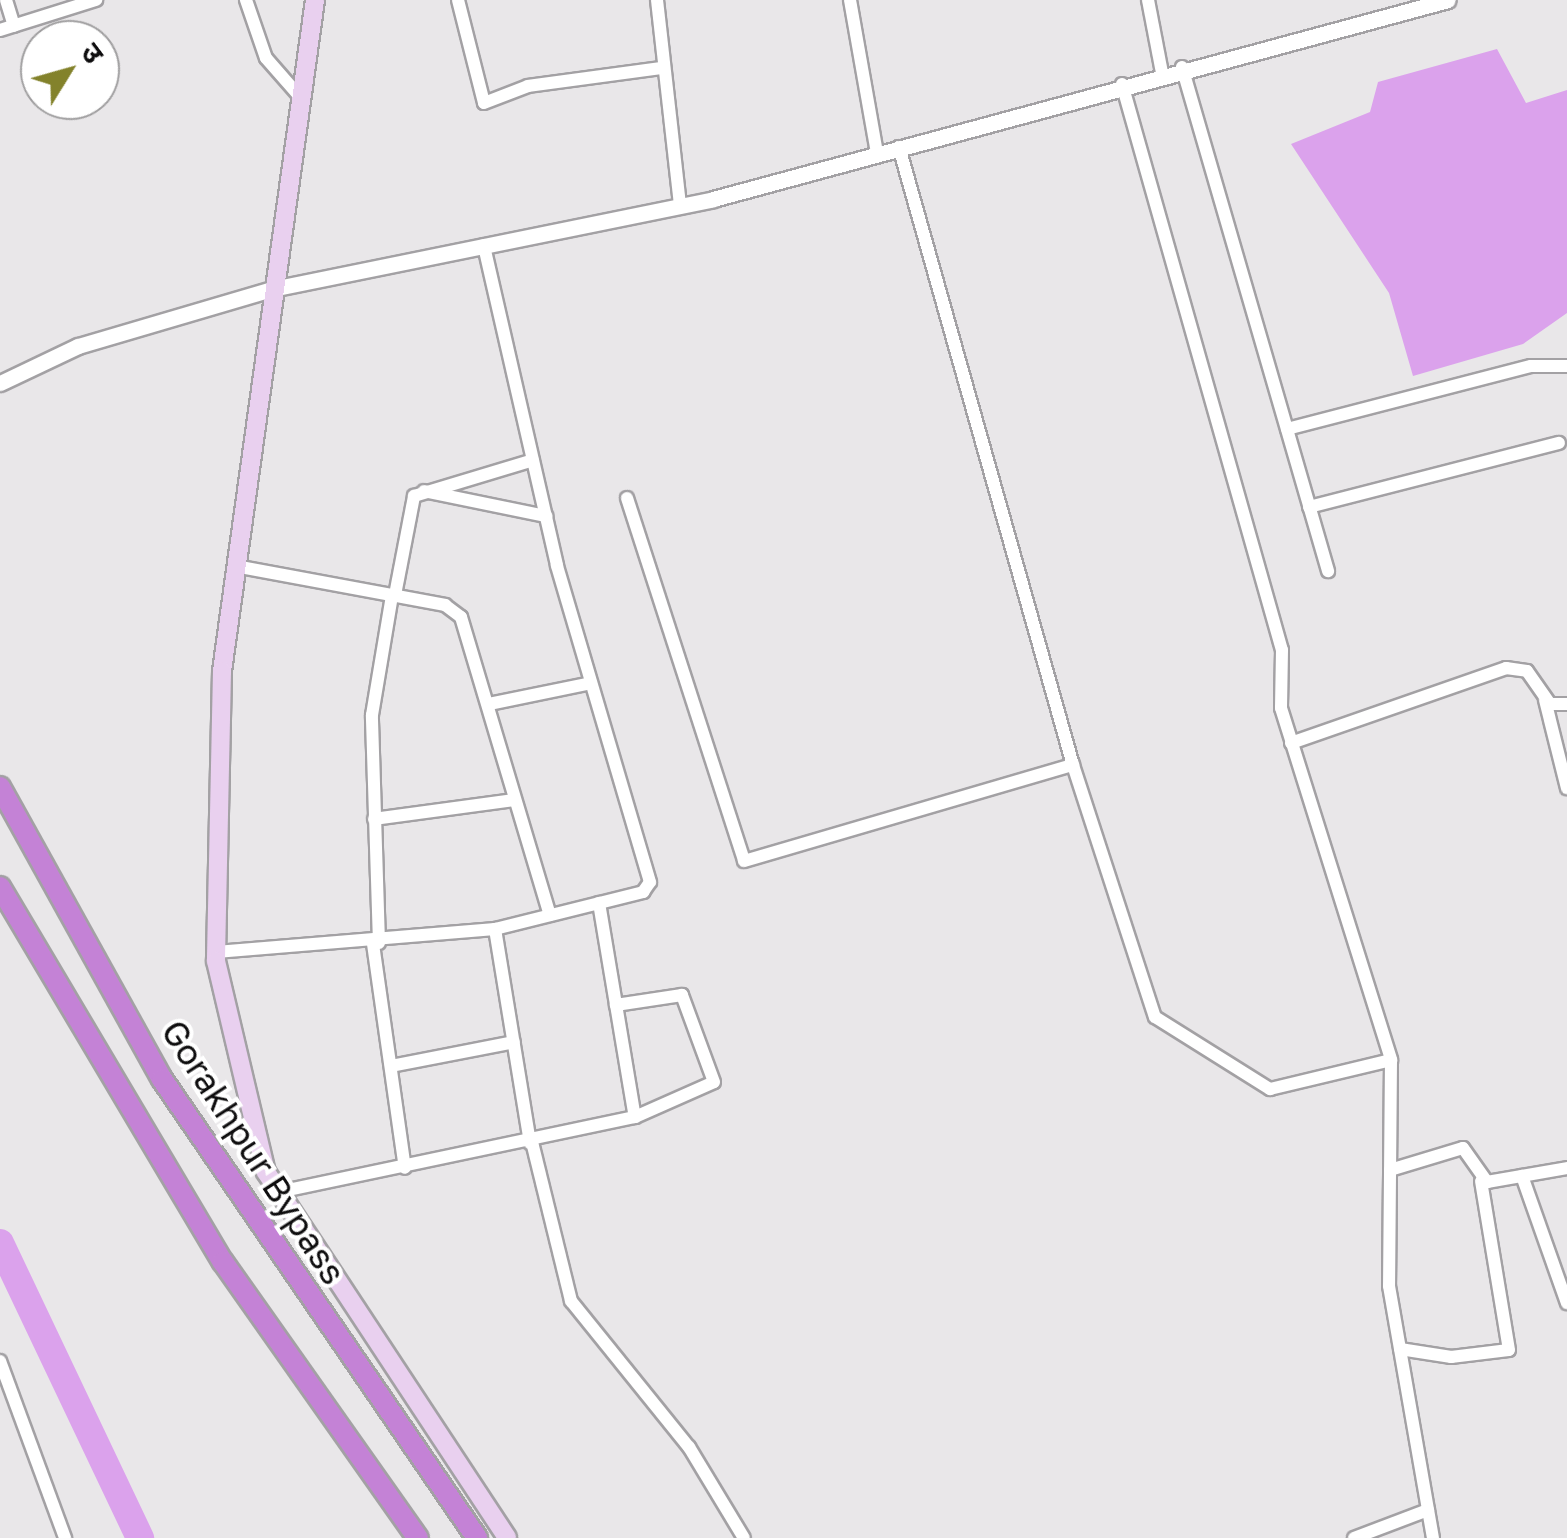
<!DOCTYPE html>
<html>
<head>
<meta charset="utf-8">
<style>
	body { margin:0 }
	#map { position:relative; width:1567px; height:1538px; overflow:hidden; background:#e9e7e9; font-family:"Golos Text","Noto Sans Devanagari",sans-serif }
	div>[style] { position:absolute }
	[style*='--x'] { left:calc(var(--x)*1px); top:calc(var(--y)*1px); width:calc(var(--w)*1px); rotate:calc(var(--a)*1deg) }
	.water>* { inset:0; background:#dba2ec }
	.river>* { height:28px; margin:-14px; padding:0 14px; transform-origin:14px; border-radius:14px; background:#dba2ec }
	.roads { filter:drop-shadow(2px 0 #a3a1a4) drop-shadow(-2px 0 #a3a1a4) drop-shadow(0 2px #a3a1a4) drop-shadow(0 -2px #a3a1a4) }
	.minor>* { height:12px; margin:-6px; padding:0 6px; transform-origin:6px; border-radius:6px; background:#fff }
	.tertiary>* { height:15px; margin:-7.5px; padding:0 7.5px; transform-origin:7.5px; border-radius:7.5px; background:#fff }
	.secondary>* { height:18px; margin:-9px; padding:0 9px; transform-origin:9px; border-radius:9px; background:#e9d0ef }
	.trunk>* { height:20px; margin:-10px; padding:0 10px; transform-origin:10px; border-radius:10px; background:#c482d6 }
	span { translate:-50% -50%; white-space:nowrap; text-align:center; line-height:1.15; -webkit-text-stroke:8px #fff; paint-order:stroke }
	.street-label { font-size:35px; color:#0e0d0e }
	.north { position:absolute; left:20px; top:20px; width:100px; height:100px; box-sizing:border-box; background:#fff; border:2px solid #9f9e9f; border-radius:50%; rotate:53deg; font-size:28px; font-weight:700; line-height:40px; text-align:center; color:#0e0d0e }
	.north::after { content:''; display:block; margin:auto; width:35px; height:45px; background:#83822b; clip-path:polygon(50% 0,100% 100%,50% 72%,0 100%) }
</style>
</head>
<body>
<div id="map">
	<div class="water">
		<i style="clip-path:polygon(1497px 49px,1526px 103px,1567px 90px,1567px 313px,1523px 344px,1413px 376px,1389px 293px,1291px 144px,1370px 112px,1378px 82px)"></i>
	</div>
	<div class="river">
		<i style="--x:0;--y:1243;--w:327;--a:64.6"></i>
	</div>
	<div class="roads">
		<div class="minor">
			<i style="--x:6;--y:0;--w:27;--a:73"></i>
			<i style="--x:246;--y:0;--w:61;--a:71"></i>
			<i style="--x:266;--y:58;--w:53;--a:48.8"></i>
			<i style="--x:458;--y:0;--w:106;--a:75.8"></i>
			<i style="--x:484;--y:103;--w:47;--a:-21.1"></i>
			<i style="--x:528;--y:86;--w:134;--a:-7.7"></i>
			<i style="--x:657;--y:0;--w:206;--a:83.6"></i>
			<i style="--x:850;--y:0;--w:155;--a:80"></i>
			<i style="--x:1148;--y:0;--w:74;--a:79.1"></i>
			<i style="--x:0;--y:30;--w:101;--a:-17.4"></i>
			<i style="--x:1182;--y:67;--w:525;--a:73.84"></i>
			<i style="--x:1122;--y:84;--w:588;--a:74.22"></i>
			<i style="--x:1282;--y:650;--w:58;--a:91"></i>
			<i style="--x:1281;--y:708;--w:369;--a:72.6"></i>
			<i style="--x:1391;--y:1060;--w:226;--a:90.5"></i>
			<i style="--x:1389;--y:1286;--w:256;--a:80.1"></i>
			<i style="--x:899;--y:147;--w:642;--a:74.28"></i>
			<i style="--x:1073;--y:765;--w:265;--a:72"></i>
			<i style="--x:1155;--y:1017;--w:136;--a:32.1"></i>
			<i style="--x:1270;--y:1089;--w:124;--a:-13.5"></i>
			<i style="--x:1287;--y:429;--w:252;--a:-14.5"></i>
			<i style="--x:1531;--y:366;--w:36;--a:0"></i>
			<i style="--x:424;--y:491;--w:125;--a:11.6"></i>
			<i style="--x:627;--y:498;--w:381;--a:72.1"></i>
			<i style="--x:744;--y:861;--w:343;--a:-16.3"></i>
			<i style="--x:1309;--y:507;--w:258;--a:-14.4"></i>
			<i style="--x:235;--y:566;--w:214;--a:10.5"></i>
			<i style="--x:445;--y:605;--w:20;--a:37"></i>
			<i style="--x:461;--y:617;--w:311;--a:73.4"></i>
			<i style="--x:395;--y:595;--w:101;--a:-79.1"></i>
			<i style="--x:414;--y:496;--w:124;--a:-16.8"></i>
			<i style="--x:1545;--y:700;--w:91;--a:76"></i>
			<i style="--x:489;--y:704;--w:104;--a:-11.6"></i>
			<i style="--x:1291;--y:743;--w:228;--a:-19.2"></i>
			<i style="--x:1506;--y:668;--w:21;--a:8"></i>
			<i style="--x:1527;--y:671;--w:40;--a:55.1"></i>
			<i style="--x:1550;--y:704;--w:17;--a:0"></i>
			<i style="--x:374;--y:819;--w:141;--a:-7.7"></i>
			<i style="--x:599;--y:903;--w:217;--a:80.5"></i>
			<i style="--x:495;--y:929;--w:217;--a:80.7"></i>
			<i style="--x:379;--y:943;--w:228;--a:-91.8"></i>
			<i style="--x:372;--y:715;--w:122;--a:-80.5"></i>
			<i style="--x:373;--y:944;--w:226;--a:81.9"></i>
			<i style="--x:216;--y:952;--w:280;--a:-4.7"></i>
			<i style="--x:495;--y:929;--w:153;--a:-14"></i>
			<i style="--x:643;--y:892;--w:12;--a:-55"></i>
			<i style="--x:650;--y:882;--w:330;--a:-106.4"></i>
			<i style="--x:557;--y:565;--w:328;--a:-102.9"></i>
			<i style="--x:391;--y:1066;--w:125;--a:-11"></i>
			<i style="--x:532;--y:1142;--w:164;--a:76.2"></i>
			<i style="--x:571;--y:1301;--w:188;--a:51.1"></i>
			<i style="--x:689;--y:1447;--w:106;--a:58.9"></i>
			<i style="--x:1390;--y:1170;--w:76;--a:-16.8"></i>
			<i style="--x:1463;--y:1148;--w:42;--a:54.8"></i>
			<i style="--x:1487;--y:1182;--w:81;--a:-9.9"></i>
			<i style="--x:1522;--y:1176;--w:135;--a:70.5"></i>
			<i style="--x:279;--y:1192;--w:364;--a:-11.9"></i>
			<i style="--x:635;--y:1117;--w:86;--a:-23.9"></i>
			<i style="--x:714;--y:1082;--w:93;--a:-110.2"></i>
			<i style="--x:682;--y:995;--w:67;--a:171.4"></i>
			<i style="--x:1400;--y:1349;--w:52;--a:8.9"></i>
			<i style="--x:1451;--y:1357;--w:58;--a:-6.9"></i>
			<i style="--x:1509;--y:1350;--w:171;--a:-99.4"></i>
			<i style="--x:0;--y:1361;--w:189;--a:69.8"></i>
			<i style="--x:1354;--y:1538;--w:79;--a:-20.7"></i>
		</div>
		<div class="tertiary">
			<i style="--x:0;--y:383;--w:86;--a:-25.4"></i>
			<i style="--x:78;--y:346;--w:202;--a:-16.4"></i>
			<i style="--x:272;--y:289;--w:450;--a:-11.5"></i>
			<i style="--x:713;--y:199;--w:761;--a:-15.15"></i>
		</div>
		<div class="secondary">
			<i style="--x:315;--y:0;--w:677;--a:97.89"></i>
			<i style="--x:222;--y:671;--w:290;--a:91.2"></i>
			<i style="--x:216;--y:961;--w:217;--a:76.7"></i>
			<i style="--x:266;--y:1172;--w:438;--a:56.6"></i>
		</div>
		<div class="trunk">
			<i style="--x:0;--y:787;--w:334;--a:61"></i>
			<i style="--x:162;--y:1079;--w:557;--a:55.54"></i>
			<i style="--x:0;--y:887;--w:436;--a:59.3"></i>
			<i style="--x:223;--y:1262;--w:338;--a:54.8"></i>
		</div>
	</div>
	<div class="street-label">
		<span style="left:254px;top:1152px;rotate:57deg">Gorakhpur Bypass</span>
	</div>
	<div class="north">उ</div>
</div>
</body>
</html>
